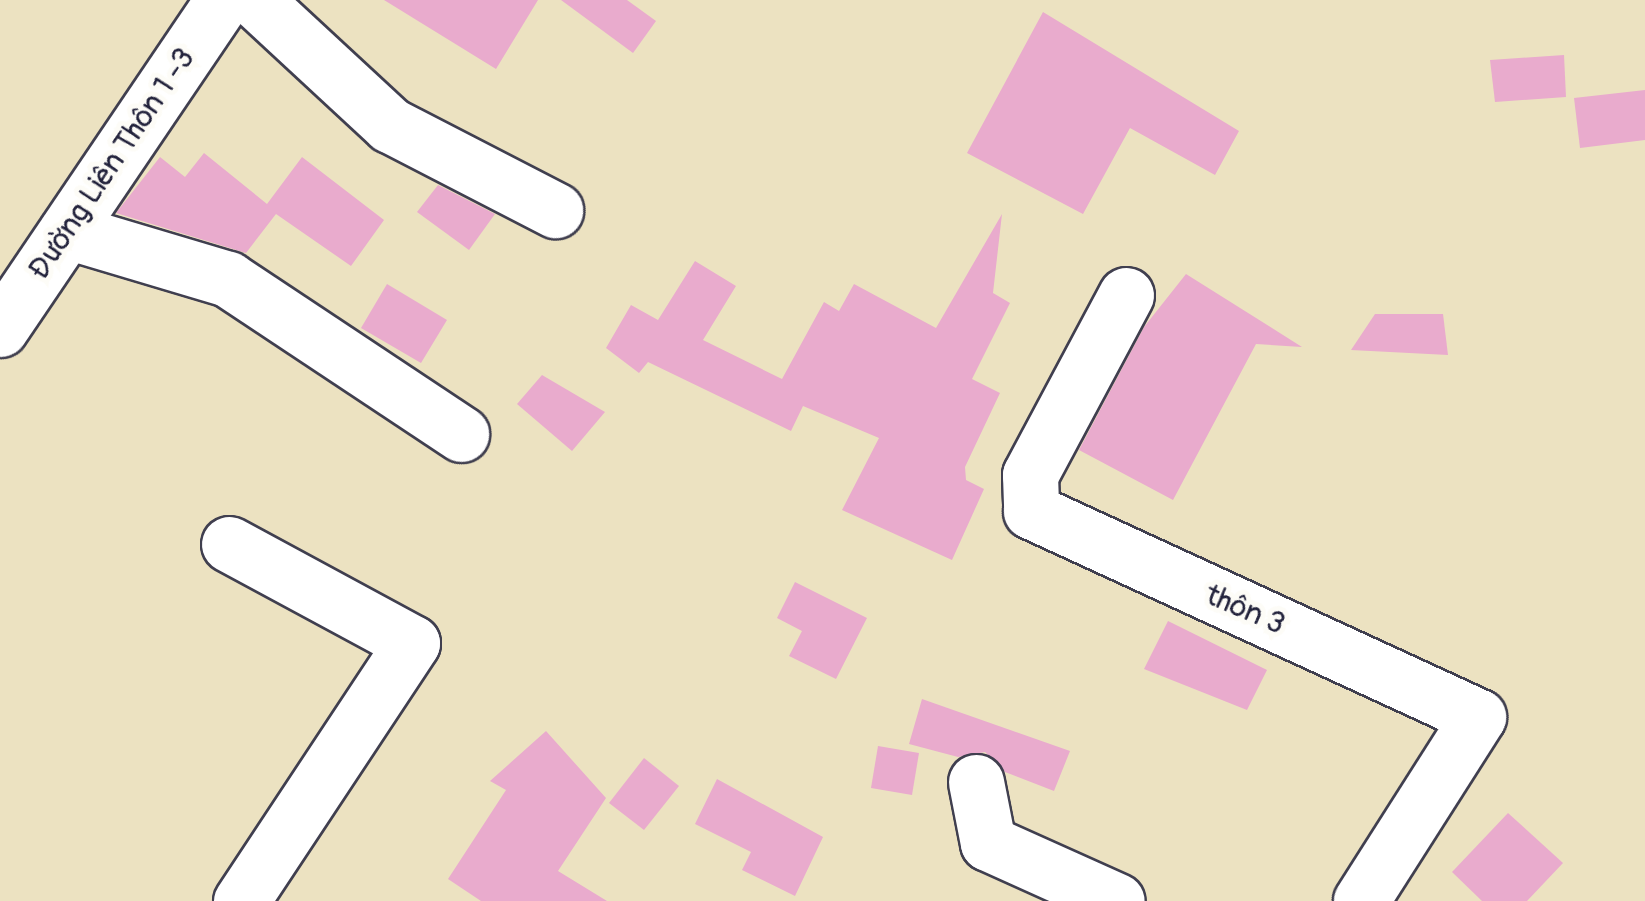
<!DOCTYPE html>
<html>
<head>
<meta charset="utf-8">
<style>
	body { margin:0 }
	#map { position:relative; width:1645px; height:901px; overflow:hidden; background:#ece2c1; font-family:Pangolin,sans-serif }
	div>[style] { position:absolute }
	[style*='--x'] { left:calc(var(--x)*1px); top:calc(var(--y)*1px); width:calc(var(--w)*1px); rotate:calc(var(--a)*1deg) }
	.building>* { inset:0; background:#e9abcd }
	.roads { filter:drop-shadow(2px 0 #403f4f) drop-shadow(-2px 0 #403f4f) drop-shadow(0 2px #403f4f) drop-shadow(0 -2px #403f4f) }
	.minor>* { height:55px; margin:-27.5px; padding:0 27.5px; transform-origin:27.5px; border-radius:27.5px; background:#fff }
	span { translate:-50% -50%; white-space:nowrap; text-align:center; line-height:1.15; -webkit-text-stroke:10px #fdfcf7; paint-order:stroke }
	.street-label { font-size:30px; color:#22223b }
</style>
</head>
<body>
<div id="map">
	<div class="building">
		<i style="clip-path:polygon(384px 0,538px 0,496px 69px)"></i>
		<i style="clip-path:polygon(561px 0,627px 0,656px 21px,633px 53px)"></i>
		<i style="clip-path:polygon(1043px 12px,1239px 131px,1215px 175px,1130px 128px,1083px 214px,967px 153px)"></i>
		<i style="clip-path:polygon(1564px 55px,1566px 97px,1495px 102px,1490px 60px)"></i>
		<i style="clip-path:polygon(1645px 90px,1645px 140px,1580px 148px,1574px 98px)"></i>
		<i style="clip-path:polygon(204px 153px,267px 204px,302px 157px,384px 220px,351px 266px,276px 214px,246px 253px,116px 213px,160px 157px,185px 177px)"></i>
		<i style="clip-path:polygon(438px 185px,495px 214px,469px 250px,417px 212px)"></i>
		<i style="clip-path:polygon(1002px 214px,993px 293px,1010px 303px,972px 379px,1000px 393px,965px 467px,966px 480px,984px 489px,952px 560px,842px 510px,879px 438px,803px 406px,791px 431px,648px 362px,639px 373px,606px 348px,631px 305px,658px 320px,695px 261px,736px 286px,703px 340px,782px 379px,824px 302px,839px 311px,854px 284px,936px 328px)"></i>
		<i style="clip-path:polygon(1186px 274px,1302px 347px,1256px 344px,1173px 500px,1079px 450px,1144px 327px)"></i>
		<i style="clip-path:polygon(387px 284px,447px 320px,421px 363px,361px 328px)"></i>
		<i style="clip-path:polygon(1375px 314px,1443px 314px,1448px 355px,1351px 350px)"></i>
		<i style="clip-path:polygon(542px 375px,605px 412px,572px 451px,517px 404px)"></i>
		<i style="clip-path:polygon(795px 582px,867px 618px,836px 679px,789px 656px,802px 631px,777px 618px)"></i>
		<i style="clip-path:polygon(1168px 621px,1267px 670px,1247px 710px,1144px 669px)"></i>
		<i style="clip-path:polygon(922px 699px,1070px 751px,1054px 791px,1005px 772px,985px 752px,958px 757px,909px 744px)"></i>
		<i style="clip-path:polygon(546px 731px,606px 798px,558px 871px,607px 901px,481px 901px,448px 879px,506px 790px,490px 781px)"></i>
		<i style="clip-path:polygon(878px 746px,919px 753px,912px 795px,871px 788px)"></i>
		<i style="clip-path:polygon(644px 758px,679px 786px,644px 830px,609px 803px)"></i>
		<i style="clip-path:polygon(717px 779px,823px 837px,795px 896px,742px 870px,751px 852px,695px 824px)"></i>
		<i style="clip-path:polygon(1508px 813px,1563px 863px,1527px 901px,1482px 901px,1452px 872px)"></i>
	</div>
	<div class="roads">
		<div class="minor">
			<i style="--x:255;--y:0;--w:184;--a:42.8"></i>
			<i style="--x:390;--y:125;--w:186;--a:27.3"></i>
			<i style="--x:67;--y:231;--w:168;--a:16.6"></i>
			<i style="--x:228;--y:279;--w:280;--a:33.6"></i>
			<i style="--x:1126;--y:295;--w:204;--a:118.1"></i>
			<i style="--x:1030;--y:475;--w:36;--a:88"></i>
			<i style="--x:1031;--y:511;--w:492;--a:24.7"></i>
			<i style="--x:1478;--y:717;--w:218;--a:122.5"></i>
			<i style="--x:0;--y:329;--w:397;--a:-55.9"></i>
			<i style="--x:229;--y:544;--w:208;--a:28.4"></i>
			<i style="--x:412;--y:643;--w:310;--a:123.5"></i>
			<i style="--x:976;--y:782;--w:62;--a:78.9"></i>
			<i style="--x:988;--y:843;--w:141;--a:24.2"></i>
		</div>
	</div>
	<div class="street-label">
		<span style="left:112px;top:164px;rotate:-56deg">Đường Liên Thôn 1 -3</span>
		<span style="left:1245px;top:610px;rotate:23deg">thôn 3</span>
	</div>
</div>
</body>
</html>
